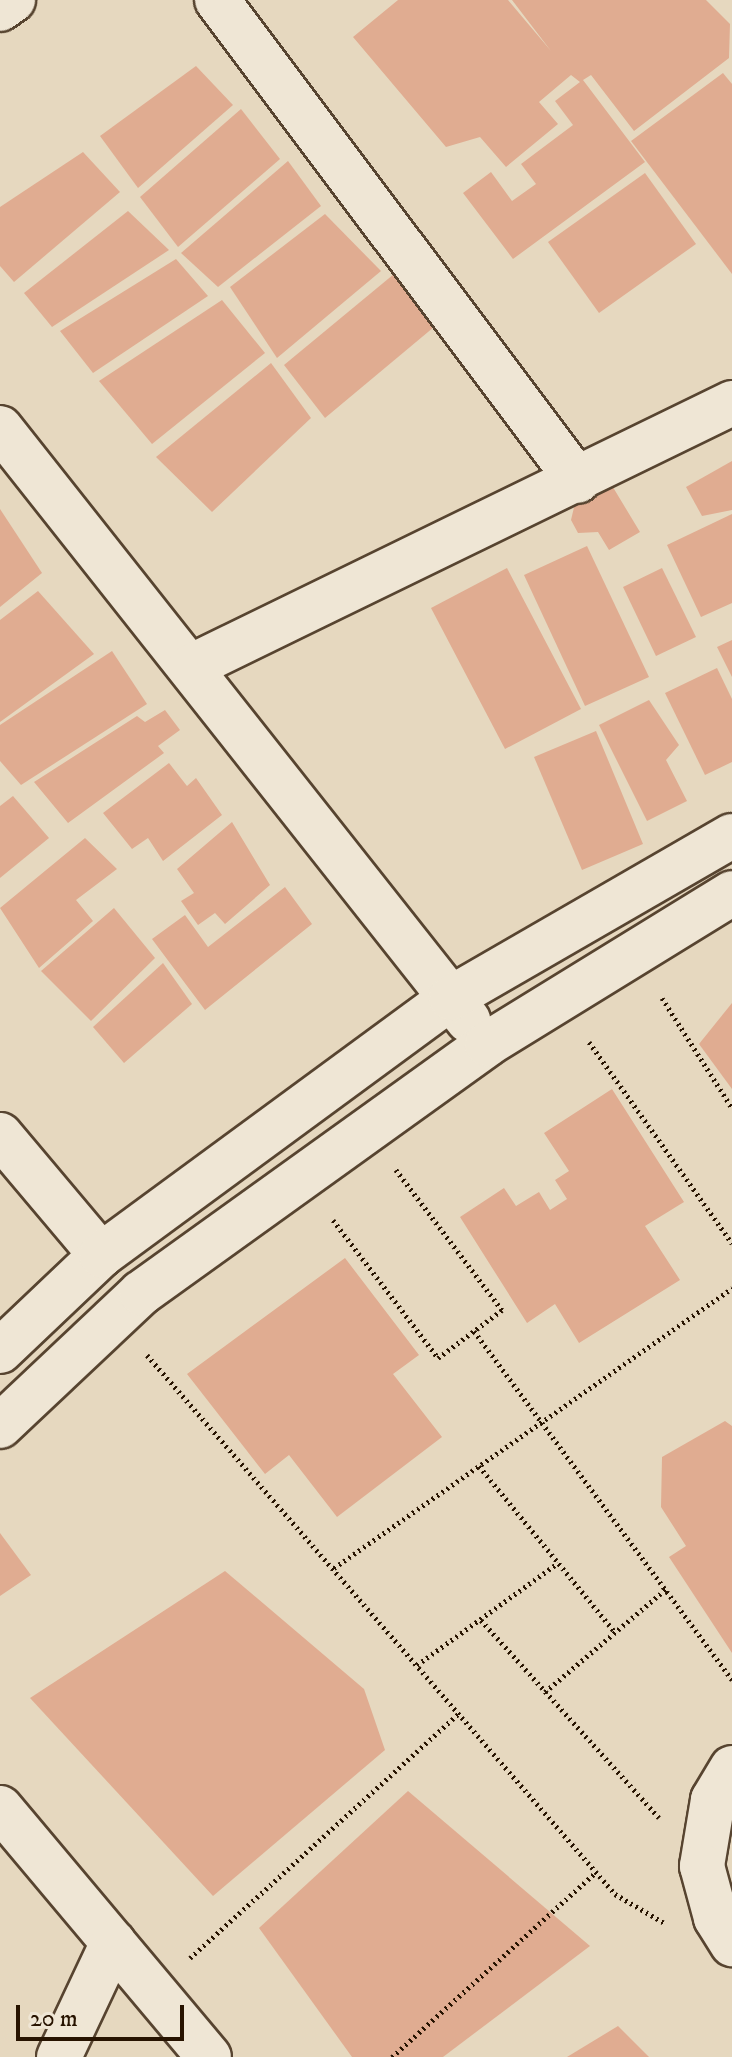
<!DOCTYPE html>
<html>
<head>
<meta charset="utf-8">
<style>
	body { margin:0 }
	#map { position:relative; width:732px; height:2057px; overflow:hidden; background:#e6d8bf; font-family:"IM FELL DW Pica",serif }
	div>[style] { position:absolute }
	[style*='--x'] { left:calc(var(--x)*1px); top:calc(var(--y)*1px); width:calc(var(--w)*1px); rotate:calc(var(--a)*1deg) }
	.building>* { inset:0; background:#e0ac91 }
	.path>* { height:5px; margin-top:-2.5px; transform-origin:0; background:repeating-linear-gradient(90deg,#271300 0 2px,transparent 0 6px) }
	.roads { filter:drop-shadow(2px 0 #574430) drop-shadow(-2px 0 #574430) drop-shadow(0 2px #574430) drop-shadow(0 -2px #574430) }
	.street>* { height:44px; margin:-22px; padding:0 22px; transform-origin:22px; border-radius:22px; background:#efe6d5 }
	span { translate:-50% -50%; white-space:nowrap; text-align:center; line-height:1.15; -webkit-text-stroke:6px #efe6d5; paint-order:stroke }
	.scale { position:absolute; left:16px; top:2005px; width:168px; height:36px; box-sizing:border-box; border:4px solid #271300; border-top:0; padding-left:10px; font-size:24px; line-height:28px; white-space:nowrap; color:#271300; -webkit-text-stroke:6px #efe6d5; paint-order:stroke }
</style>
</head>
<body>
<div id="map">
	<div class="building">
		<i style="clip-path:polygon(398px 0,508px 0,551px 51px,512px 0,706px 0,730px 24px,729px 58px,634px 131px,591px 75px,583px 80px,645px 162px,513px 259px,463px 193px,491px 172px,512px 201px,536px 184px,521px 164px,573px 125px,555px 101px,580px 82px,571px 75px,539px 102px,558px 124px,506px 167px,480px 137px,446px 147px,353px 37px)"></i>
		<i style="clip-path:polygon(196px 66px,233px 105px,138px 188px,100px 136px)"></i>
		<i style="clip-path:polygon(723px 73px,732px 84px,732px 274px,631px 141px)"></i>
		<i style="clip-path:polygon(241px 109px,280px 159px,178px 247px,140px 197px)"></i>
		<i style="clip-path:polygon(83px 152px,120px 192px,14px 282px,0 266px,0 207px)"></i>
		<i style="clip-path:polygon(288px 161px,321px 206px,218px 287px,181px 253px)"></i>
		<i style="clip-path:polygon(645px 173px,696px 244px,599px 313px,548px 242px)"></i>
		<i style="clip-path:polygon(128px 211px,169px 250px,52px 327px,24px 293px)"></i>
		<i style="clip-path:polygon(325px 214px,381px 271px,277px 358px,230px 287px)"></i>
		<i style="clip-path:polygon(176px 259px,208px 296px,93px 373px,60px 331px)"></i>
		<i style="clip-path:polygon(394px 274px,434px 327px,325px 418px,284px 365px)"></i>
		<i style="clip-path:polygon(222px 300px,265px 353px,152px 444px,99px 381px)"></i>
		<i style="clip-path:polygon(271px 363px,311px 418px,212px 512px,156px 457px)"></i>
		<i style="clip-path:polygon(732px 461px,732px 510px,702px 516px,686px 487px)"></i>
		<i style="clip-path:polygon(608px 479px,640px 532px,609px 550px,598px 532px,578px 533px,571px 520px,576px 499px)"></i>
		<i style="clip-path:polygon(0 509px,42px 573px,0 607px)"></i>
		<i style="clip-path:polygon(732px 514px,732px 603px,701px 617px,667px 545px)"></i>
		<i style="clip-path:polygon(587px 546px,649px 677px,585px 706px,524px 575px)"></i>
		<i style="clip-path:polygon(507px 568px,581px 709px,505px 749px,431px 608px)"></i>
		<i style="clip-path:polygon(662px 568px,696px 637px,656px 656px,623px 587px)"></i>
		<i style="clip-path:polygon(38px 591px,94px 654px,0 722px,0 620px)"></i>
		<i style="clip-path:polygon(732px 640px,732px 677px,717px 647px)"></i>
		<i style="clip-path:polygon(112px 651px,147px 704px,21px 785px,0 761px,0 725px)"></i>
		<i style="clip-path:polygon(717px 668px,732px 699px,732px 762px,705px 775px,665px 693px)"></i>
		<i style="clip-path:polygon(649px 700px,679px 745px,666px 760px,687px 801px,647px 821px,599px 725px)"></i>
		<i style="clip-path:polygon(165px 710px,180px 730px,158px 746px,164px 753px,68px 823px,34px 782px,137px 716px,145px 722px)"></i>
		<i style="clip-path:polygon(596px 731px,643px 844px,582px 870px,534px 757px)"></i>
		<i style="clip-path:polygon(169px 763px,187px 786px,196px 778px,222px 815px,163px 861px,148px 838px,132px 849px,103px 813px)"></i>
		<i style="clip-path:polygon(13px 796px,49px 838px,0 878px,0 806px)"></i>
		<i style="clip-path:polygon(232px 822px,270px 885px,225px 924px,215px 913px,198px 925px,181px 901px,194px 893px,177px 869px)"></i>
		<i style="clip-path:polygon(85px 838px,117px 869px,76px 900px,93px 921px,39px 968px,0 908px)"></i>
		<i style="clip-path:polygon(285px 887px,312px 924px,205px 1010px,152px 939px,185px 915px,208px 947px)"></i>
		<i style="clip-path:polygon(114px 908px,155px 958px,91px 1021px,41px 971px)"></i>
		<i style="clip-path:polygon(163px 963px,192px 1004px,124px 1063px,93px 1027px)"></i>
		<i style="clip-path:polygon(732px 1003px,732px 1089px,699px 1044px)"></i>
		<i style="clip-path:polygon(612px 1089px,684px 1202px,645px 1226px,680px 1280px,579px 1343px,555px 1304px,527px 1323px,460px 1217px,504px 1188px,516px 1206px,539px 1192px,550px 1210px,567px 1199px,555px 1180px,569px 1171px,544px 1133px)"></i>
		<i style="clip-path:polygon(345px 1258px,419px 1355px,393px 1374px,442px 1437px,337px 1517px,289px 1455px,265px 1474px,187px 1374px)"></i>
		<i style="clip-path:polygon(725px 1421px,732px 1426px,732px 1653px,669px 1557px,686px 1546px,661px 1507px,662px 1457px)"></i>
		<i style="clip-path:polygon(0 1533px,31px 1575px,0 1596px)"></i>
		<i style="clip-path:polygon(225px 1571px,364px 1689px,385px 1750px,213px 1896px,30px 1698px)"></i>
		<i style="clip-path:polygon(408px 1791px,590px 1946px,443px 2057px,352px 2057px,259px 1928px)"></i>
		<i style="clip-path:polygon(618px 2026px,649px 2057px,567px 2057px)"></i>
	</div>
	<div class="path">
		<i style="--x:662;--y:998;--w:130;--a:57.5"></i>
		<i style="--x:589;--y:1042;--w:247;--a:54.6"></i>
		<i style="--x:333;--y:1220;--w:173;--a:52.7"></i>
		<i style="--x:438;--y:1358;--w:80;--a:-36.9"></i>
		<i style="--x:502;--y:1310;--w:176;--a:-127.1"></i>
		<i style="--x:474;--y:1331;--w:434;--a:53.5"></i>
		<i style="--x:147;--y:1355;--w:714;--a:49.03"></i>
		<i style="--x:615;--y:1894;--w:59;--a:30.5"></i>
		<i style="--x:479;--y:1466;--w:215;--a:50.7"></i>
		<i style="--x:334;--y:1568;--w:487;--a:-35.1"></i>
		<i style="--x:481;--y:1620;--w:266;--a:48"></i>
		<i style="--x:417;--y:1665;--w:174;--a:-35.9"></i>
		<i style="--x:545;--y:1692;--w:159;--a:-40.4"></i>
		<i style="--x:190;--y:1958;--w:364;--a:-42.3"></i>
		<i style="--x:392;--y:2057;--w:275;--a:-42.2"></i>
	</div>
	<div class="roads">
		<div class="street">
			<i style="--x:217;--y:0;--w:601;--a:53.11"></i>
			<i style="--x:0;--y:9;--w:16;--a:-35"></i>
			<i style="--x:0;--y:428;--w:755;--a:51.67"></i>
			<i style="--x:190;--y:667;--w:603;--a:-25.97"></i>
			<i style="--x:0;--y:1135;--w:157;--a:49.9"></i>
			<i style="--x:0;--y:1351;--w:139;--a:-43.5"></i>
			<i style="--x:101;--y:1255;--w:434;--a:-36.3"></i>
			<i style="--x:451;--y:998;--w:324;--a:-30"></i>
			<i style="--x:0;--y:1426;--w:194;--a:-43.3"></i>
			<i style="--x:141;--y:1293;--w:426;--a:-35.7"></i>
			<i style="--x:487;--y:1044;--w:288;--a:-31.6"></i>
			<i style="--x:732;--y:1768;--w:37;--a:121"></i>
			<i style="--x:713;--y:1800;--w:67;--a:99.5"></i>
			<i style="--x:702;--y:1866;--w:54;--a:74.9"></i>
			<i style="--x:716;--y:1918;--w:31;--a:58"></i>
			<i style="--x:0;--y:1808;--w:325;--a:50"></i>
			<i style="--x:59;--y:2057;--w:127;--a:-64.8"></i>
		</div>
	</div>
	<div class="scale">20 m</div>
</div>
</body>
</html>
